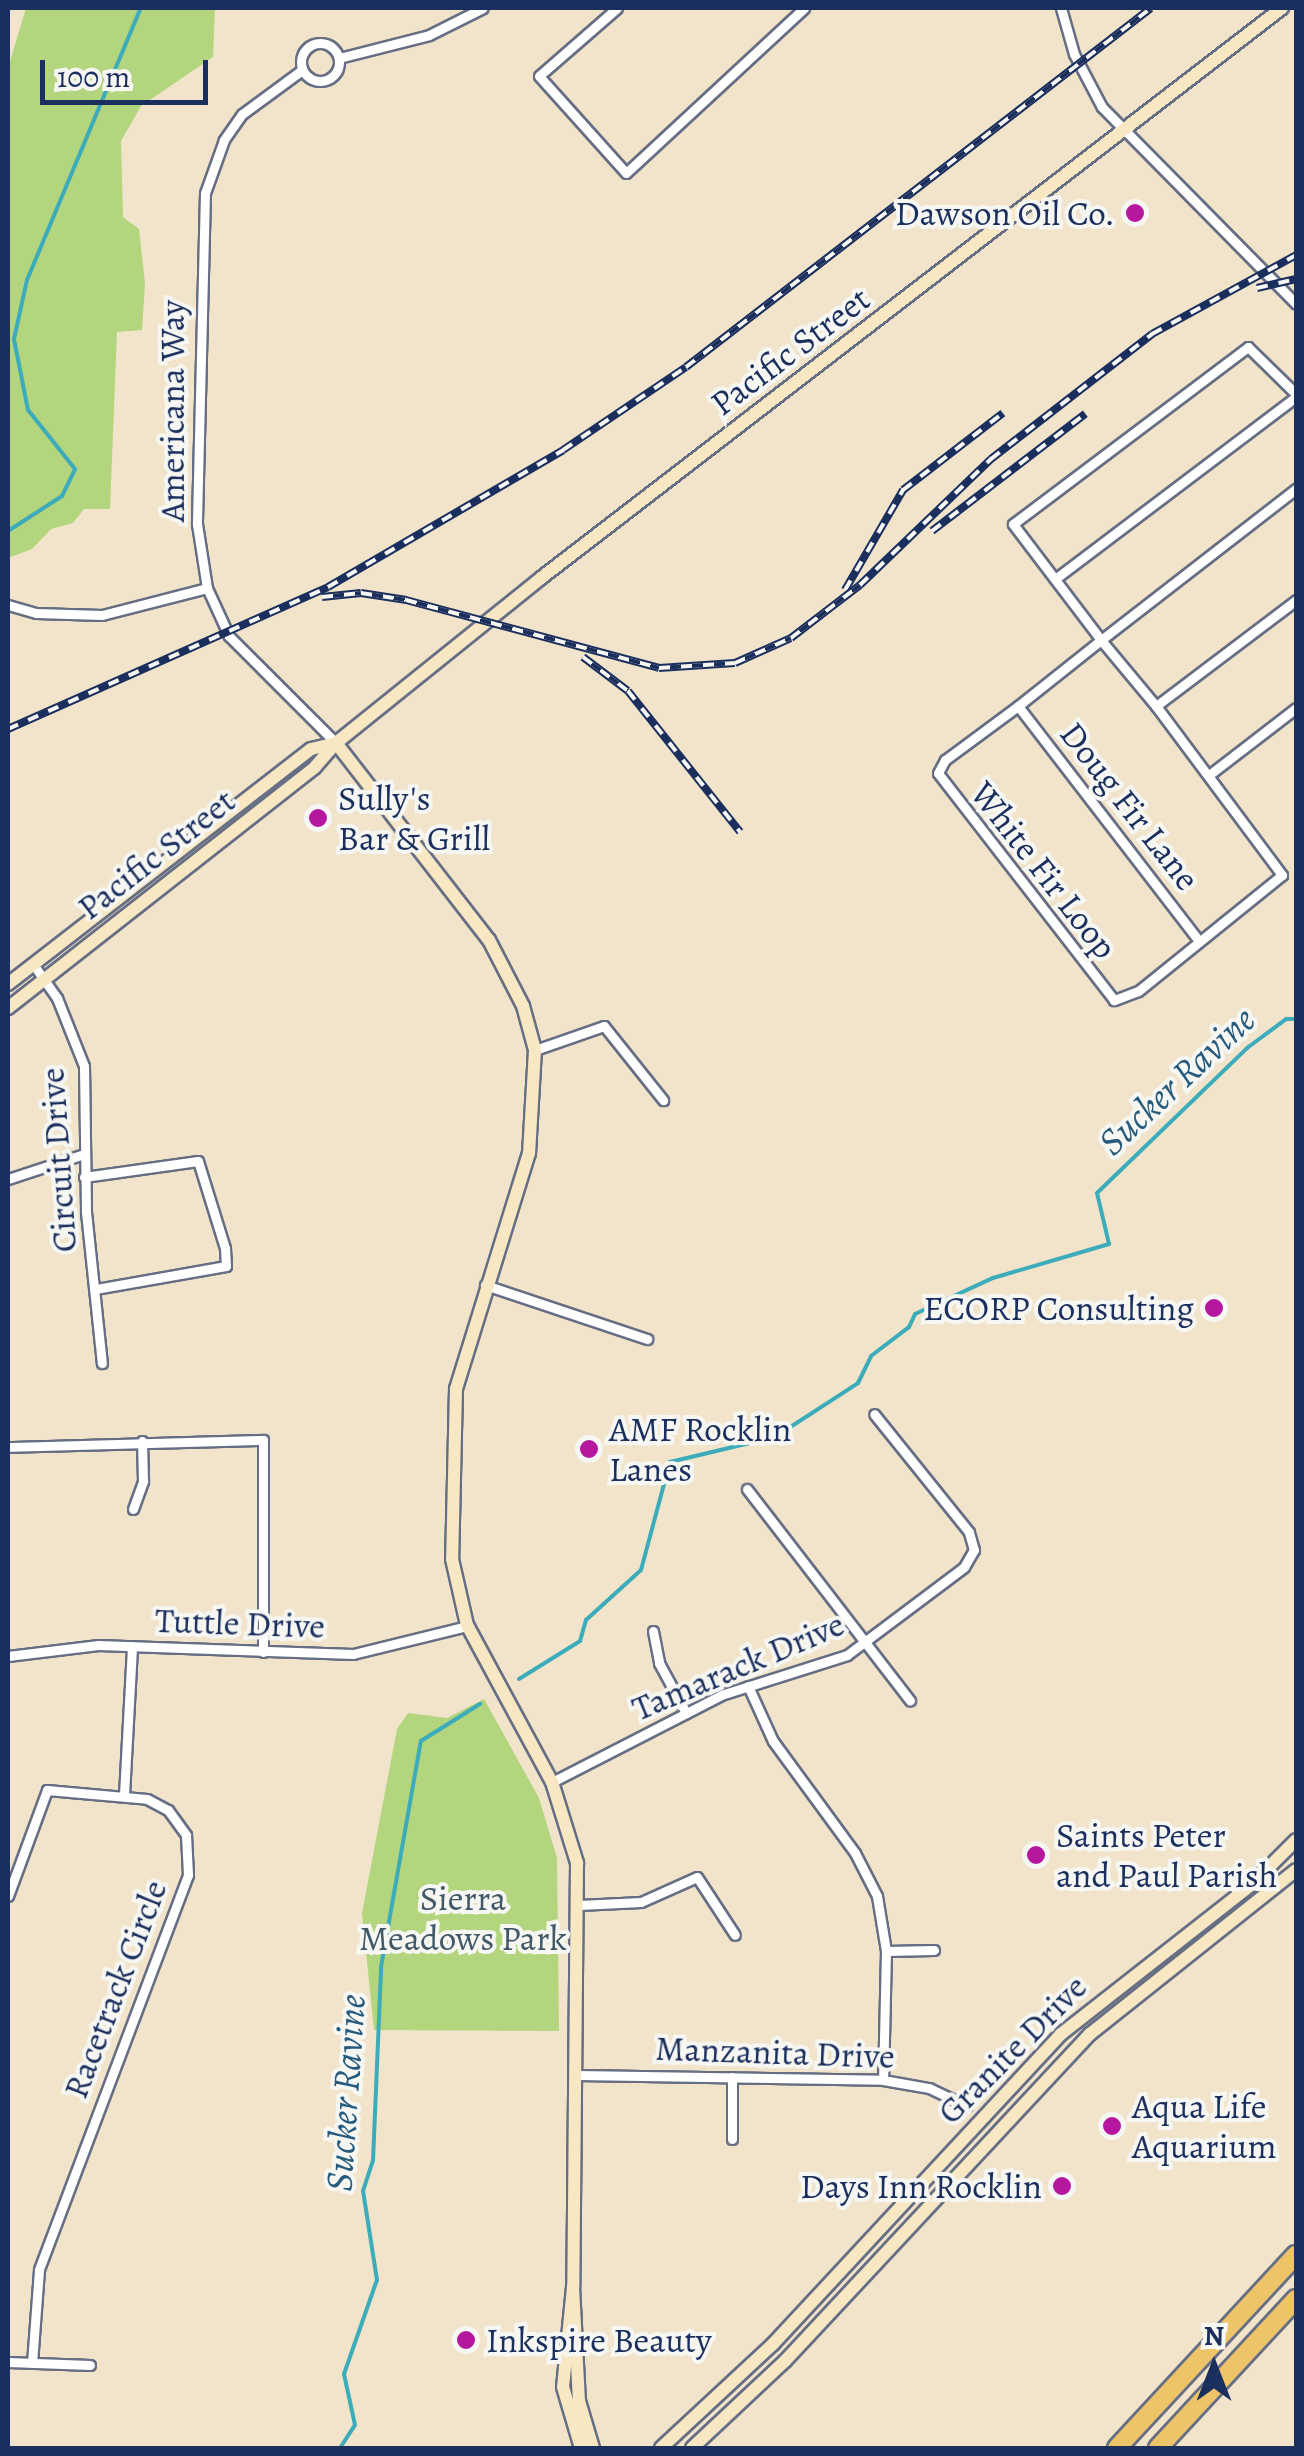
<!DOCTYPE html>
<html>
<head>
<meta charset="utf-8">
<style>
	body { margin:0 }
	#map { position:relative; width:1304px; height:2456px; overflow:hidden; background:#f1e4ca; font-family:Alegreya,serif }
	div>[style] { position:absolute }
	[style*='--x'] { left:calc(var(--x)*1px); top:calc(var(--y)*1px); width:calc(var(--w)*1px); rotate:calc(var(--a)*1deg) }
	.green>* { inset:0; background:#b3d57d }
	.stream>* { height:4px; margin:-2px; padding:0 2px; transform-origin:2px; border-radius:2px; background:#3dacba }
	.roads { filter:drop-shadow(2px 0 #666e84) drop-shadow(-2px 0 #666e84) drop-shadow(0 2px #666e84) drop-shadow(0 -2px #666e84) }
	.street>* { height:9px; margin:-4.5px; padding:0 4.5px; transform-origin:4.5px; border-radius:4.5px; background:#fff }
	.street>.ring { margin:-4.5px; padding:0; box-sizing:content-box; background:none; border:9px solid #fff; border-radius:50% }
	.secondary>* { height:12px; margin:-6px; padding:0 6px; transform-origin:6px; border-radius:6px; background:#f8e7c3 }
	.highway>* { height:18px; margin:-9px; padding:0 9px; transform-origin:9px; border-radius:9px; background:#eec469 }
	.rail>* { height:8px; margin-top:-4px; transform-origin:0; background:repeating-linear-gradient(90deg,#f6f6f2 0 11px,#1b2f5e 0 22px); box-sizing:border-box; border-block:2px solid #1b2f5e }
	.dots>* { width:28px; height:28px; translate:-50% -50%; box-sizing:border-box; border:5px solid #f6f6f2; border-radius:50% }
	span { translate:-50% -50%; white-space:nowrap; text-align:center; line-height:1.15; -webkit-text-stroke:8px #f6f6f2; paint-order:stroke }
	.poi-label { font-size:35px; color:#1b2f5e }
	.right { translate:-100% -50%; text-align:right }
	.left { translate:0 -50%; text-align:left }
	.street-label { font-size:35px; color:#1b2f5e }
	.park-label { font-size:35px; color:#415866 }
	.water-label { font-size:38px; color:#275b7e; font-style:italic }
	.frame { position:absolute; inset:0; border:10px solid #1b2f5e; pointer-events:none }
	.north { position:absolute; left:1164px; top:2316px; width:100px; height:100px; -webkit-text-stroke:8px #f6f6f2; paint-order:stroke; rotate:0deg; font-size:28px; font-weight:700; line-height:40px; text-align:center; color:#1b2f5e }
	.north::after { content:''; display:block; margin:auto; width:35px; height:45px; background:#1b2f5e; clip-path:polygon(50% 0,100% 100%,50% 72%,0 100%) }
	.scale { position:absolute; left:40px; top:60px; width:168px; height:45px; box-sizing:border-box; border:5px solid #1b2f5e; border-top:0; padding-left:12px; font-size:30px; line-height:35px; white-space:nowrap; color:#1b2f5e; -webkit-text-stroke:8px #f6f6f2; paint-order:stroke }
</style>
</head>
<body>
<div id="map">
	<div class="green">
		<i style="clip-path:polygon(26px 8px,215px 8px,213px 57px,141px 106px,121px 141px,123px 217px,139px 229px,145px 284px,142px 330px,117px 332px,110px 509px,84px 509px,73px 523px,51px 529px,32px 549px,8px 558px,8px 68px)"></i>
		<i style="clip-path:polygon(484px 1699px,539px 1798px,557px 1858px,559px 2031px,374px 2030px,362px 1913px,397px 1729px,408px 1713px,447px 1718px)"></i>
	</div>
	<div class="stream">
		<i style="--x:8;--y:531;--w:64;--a:-32.9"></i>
		<i style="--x:62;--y:496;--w:30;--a:-64"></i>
		<i style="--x:75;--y:469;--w:75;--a:-128.5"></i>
		<i style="--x:28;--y:410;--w:72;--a:-101.2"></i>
		<i style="--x:14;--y:339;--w:60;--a:-77.6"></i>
		<i style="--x:27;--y:280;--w:295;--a:-67.3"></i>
		<i style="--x:519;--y:1679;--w:72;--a:-31.9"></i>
		<i style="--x:580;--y:1641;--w:22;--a:-74"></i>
		<i style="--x:586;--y:1620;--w:74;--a:-42.3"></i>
		<i style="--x:641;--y:1570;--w:112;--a:-75"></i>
		<i style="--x:670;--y:1462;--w:108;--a:-13.4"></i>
		<i style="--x:775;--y:1437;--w:99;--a:-33"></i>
		<i style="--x:858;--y:1383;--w:30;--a:-64"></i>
		<i style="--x:871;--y:1356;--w:48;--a:-37.3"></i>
		<i style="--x:909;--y:1327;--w:14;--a:-65"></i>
		<i style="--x:915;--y:1314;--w:86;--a:-24.8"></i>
		<i style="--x:993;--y:1278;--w:121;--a:-16.3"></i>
		<i style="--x:1109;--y:1244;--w:52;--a:-103.2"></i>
		<i style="--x:1097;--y:1193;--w:209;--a:-44"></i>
		<i style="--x:1247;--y:1048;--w:49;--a:-36.6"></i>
		<i style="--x:1286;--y:1019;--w:10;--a:0"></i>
		<i style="--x:340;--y:2448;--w:27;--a:-57"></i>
		<i style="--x:355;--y:2425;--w:52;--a:-102.2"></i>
		<i style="--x:344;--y:2374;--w:100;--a:-70.7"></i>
		<i style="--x:377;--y:2280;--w:90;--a:-98.9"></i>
		<i style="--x:363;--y:2191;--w:32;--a:-72"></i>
		<i style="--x:373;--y:2161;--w:194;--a:-87.6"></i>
		<i style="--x:381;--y:1967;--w:230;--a:-80"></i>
		<i style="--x:421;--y:1741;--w:70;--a:-32.1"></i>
	</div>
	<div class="roads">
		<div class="street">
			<i style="--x:617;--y:8;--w:103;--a:138.9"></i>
			<i style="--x:539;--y:76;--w:130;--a:48.1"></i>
			<i style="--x:626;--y:173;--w:243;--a:-42.8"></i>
			<i style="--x:1061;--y:8;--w:48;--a:74.2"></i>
			<i style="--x:1074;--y:54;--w:60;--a:62.2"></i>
			<i style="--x:1102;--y:107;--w:276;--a:45.4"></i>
			<i class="ring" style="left:301px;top:43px;width:29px;height:29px"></i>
			<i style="--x:339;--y:58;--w:93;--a:-14.3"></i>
			<i style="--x:429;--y:35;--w:60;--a:-26.6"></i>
			<i style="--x:302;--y:70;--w:74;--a:143.7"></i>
			<i style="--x:242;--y:114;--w:32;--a:125"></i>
			<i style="--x:224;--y:140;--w:56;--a:109.7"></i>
			<i style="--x:205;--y:193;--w:331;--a:91.4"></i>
			<i style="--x:197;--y:524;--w:65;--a:81.1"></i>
			<i style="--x:207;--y:588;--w:53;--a:65.4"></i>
			<i style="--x:229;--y:636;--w:151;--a:45"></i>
			<i style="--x:1296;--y:394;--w:67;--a:-135.6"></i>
			<i style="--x:1248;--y:347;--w:294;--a:143"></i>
			<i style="--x:1013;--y:524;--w:146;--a:52.8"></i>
			<i style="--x:1101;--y:640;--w:86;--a:50.2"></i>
			<i style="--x:1156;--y:706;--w:211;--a:53.3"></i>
			<i style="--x:1282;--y:875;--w:185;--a:141.1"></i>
			<i style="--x:1138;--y:991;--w:26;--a:159"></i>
			<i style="--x:1114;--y:1000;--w:287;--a:-127.8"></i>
			<i style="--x:938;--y:773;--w:15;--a:-62"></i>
			<i style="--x:945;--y:760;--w:91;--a:-36.5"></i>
			<i style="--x:1018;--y:706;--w:106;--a:-38.5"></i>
			<i style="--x:1101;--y:640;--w:247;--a:-37.8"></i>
			<i style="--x:1055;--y:579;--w:302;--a:-37.1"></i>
			<i style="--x:8;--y:605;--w:29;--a:16"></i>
			<i style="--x:36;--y:613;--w:66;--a:1.7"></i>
			<i style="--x:102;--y:615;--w:108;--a:-14.4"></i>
			<i style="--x:1018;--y:706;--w:297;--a:52.4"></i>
			<i style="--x:1156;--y:706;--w:176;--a:-37.1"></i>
			<i style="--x:1209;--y:775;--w:110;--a:-37.6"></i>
			<i style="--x:33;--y:964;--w:42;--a:54.8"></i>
			<i style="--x:57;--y:998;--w:73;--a:68.3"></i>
			<i style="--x:84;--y:1066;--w:146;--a:89.2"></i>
			<i style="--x:86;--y:1212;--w:152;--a:84"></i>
			<i style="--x:535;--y:1050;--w:73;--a:-19.2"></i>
			<i style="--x:604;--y:1026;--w:95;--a:51.4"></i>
			<i style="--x:84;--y:1177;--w:115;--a:-8"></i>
			<i style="--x:198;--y:1161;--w:91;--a:72.8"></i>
			<i style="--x:225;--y:1248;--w:18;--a:87"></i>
			<i style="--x:226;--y:1266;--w:133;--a:170"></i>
			<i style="--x:8;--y:1179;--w:80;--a:-18.2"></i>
			<i style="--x:485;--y:1285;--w:171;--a:18.4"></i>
			<i style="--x:8;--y:1447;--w:255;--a:-1.6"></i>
			<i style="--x:263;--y:1440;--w:212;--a:90"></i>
			<i style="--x:747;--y:1489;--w:267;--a:52.4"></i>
			<i style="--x:133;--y:1509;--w:30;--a:-70"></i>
			<i style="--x:143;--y:1481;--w:40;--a:-91.4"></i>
			<i style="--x:653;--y:1631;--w:33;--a:79"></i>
			<i style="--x:659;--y:1663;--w:57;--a:61.6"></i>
			<i style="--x:8;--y:1656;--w:91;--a:-7"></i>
			<i style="--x:98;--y:1645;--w:255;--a:2"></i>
			<i style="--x:353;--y:1654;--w:117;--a:-13.8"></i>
			<i style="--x:748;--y:1686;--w:60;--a:65.6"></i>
			<i style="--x:773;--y:1741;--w:139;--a:53.8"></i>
			<i style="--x:855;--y:1853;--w:48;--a:62.9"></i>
			<i style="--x:877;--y:1896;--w:56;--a:80.7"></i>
			<i style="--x:886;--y:1951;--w:129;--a:91.3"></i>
			<i style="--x:552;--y:1782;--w:190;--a:-27.2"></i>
			<i style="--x:721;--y:1695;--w:132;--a:-17.6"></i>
			<i style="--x:847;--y:1655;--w:146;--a:-36.9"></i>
			<i style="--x:964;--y:1567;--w:20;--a:-60"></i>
			<i style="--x:974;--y:1550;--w:19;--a:-106"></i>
			<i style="--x:969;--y:1532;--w:151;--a:-128.8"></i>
			<i style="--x:124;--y:1795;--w:149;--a:-86.9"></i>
			<i style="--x:8;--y:1896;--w:113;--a:-69.8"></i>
			<i style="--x:47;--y:1790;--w:100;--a:5.1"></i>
			<i style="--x:147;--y:1799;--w:24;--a:28"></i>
			<i style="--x:168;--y:1810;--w:31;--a:54"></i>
			<i style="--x:186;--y:1835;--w:40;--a:87.1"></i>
			<i style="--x:188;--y:1875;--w:422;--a:110.7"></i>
			<i style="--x:39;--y:2270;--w:93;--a:94.3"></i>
			<i style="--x:579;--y:1905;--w:62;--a:-2.8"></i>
			<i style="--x:641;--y:1902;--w:61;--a:-24.1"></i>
			<i style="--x:697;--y:1877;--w:69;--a:56.8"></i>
			<i style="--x:886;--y:1951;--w:48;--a:-1.2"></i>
			<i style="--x:577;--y:2075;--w:306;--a:0.9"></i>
			<i style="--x:883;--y:2080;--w:47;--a:9.9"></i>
			<i style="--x:929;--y:2088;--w:42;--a:25.3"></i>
			<i style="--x:732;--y:2139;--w:62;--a:-90"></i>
			<i style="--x:8;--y:2362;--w:82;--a:2.1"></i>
		</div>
		<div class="secondary">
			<i style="--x:336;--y:743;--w:249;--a:52.2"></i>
			<i style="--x:489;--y:940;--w:74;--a:62.7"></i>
			<i style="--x:523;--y:1006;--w:46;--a:74.7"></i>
			<i style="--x:535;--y:1050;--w:103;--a:93.3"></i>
			<i style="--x:529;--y:1153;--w:247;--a:107.2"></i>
			<i style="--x:456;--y:1389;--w:170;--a:91.3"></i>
			<i style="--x:452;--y:1559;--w:68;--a:77.2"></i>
			<i style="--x:467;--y:1625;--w:179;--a:61.6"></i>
			<i style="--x:552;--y:1782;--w:85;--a:72.8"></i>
			<i style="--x:577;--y:1863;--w:424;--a:90.5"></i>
			<i style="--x:573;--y:2287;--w:100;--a:95.7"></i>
			<i style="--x:563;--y:2387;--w:64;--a:73.6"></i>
			<i style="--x:8;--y:984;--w:383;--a:-37.8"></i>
			<i style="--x:311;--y:749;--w:26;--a:-13"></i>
			<i style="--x:8;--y:1008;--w:390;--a:-38.1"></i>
			<i style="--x:315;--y:767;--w:32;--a:-49"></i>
			<i style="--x:336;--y:743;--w:263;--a:-38.8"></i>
			<i style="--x:541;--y:578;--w:935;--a:-37.57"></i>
			<i style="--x:573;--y:2287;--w:114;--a:87"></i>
			<i style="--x:579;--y:2401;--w:49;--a:73.4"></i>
			<i style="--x:661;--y:2448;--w:153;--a:-42.9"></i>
			<i style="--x:773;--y:2344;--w:423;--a:-47.1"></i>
			<i style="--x:1061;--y:2034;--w:243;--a:-38.1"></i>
			<i style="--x:1252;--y:1884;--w:62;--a:-45"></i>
			<i style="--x:692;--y:2448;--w:127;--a:-43.1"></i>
			<i style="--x:785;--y:2361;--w:447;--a:-47"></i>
			<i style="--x:1090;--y:2034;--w:263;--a:-38.5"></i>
		</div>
		<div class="highway">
			<i style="--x:1117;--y:2448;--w:263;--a:-47.2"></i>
			<i style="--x:1158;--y:2448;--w:203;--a:-47.2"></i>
		</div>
	</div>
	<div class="rail">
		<i style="--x:1257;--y:288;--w:40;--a:-13"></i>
		<i style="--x:932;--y:531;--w:193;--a:-37.4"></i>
		<i style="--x:845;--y:590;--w:116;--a:-59.9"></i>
		<i style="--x:903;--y:490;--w:126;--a:-37.6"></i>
		<i style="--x:322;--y:597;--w:39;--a:-6"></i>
		<i style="--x:361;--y:593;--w:46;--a:8.8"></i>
		<i style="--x:406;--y:600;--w:262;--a:15"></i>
		<i style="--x:659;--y:668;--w:76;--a:-3.8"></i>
		<i style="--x:735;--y:663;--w:61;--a:-24.1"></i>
		<i style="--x:791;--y:638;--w:87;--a:-37.5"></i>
		<i style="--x:860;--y:585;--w:182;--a:-43.9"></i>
		<i style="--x:991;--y:459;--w:204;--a:-37.8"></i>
		<i style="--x:1152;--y:334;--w:164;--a:-28.7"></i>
		<i style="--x:583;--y:657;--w:56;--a:37.1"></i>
		<i style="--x:628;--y:691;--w:180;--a:51.5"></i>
		<i style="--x:8;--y:729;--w:350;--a:-23.9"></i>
		<i style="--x:328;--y:587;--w:272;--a:-30.2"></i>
		<i style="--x:563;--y:450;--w:148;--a:-34"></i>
		<i style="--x:686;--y:367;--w:587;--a:-37.67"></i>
	</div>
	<div class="dots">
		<i style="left:1135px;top:213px;background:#b5179e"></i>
		<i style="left:318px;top:818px;background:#b5179e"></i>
		<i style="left:1214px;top:1308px;background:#b5179e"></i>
		<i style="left:589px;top:1449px;background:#b5179e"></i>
		<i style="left:1036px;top:1855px;background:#b5179e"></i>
		<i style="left:1112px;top:2126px;background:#b5179e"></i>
		<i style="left:1062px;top:2186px;background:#b5179e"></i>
		<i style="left:466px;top:2340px;background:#b5179e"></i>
	</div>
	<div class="poi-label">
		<span class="right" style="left:1115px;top:213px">Dawson Oil Co.</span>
		<span class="left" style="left:338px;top:818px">Sully's<br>Bar &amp; Grill</span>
		<span class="right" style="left:1194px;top:1308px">ECORP Consulting</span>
		<span class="left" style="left:609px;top:1449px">AMF Rocklin<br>Lanes</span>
		<span class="left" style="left:1056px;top:1855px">Saints Peter<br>and Paul Parish</span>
		<span class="left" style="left:1132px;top:2126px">Aqua Life<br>Aquarium</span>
		<span class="right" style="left:1042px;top:2186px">Days Inn Rocklin</span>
		<span class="left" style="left:486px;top:2340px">Inkspire Beauty</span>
	</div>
	<div class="street-label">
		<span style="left:790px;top:351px;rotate:-37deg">Pacific Street</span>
		<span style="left:172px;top:411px;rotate:-90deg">Americana Way</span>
		<span style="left:1130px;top:806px;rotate:52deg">Doug Fir Lane</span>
		<span style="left:156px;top:854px;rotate:-38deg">Pacific Street</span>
		<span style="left:1044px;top:870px;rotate:52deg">White Fir Loop</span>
		<span style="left:58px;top:1160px;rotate:-94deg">Circuit Drive</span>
		<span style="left:240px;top:1623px;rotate:2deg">Tuttle Drive</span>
		<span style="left:738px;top:1666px;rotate:-23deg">Tamarack Drive</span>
		<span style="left:115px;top:1989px;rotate:-69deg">Racetrack Circle</span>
		<span style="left:1012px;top:2049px;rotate:-45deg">Granite Drive</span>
		<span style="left:775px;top:2052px;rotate:2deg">Manzanita Drive</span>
	</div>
	<div class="park-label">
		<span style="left:463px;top:1918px">Sierra<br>Meadows Park</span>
	</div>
	<div class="water-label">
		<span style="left:1177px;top:1081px;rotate:-43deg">Sucker Ravine</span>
		<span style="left:346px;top:2093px;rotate:-86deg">Sucker Ravine</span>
	</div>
	<div class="frame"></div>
	<div class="north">N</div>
	<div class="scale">100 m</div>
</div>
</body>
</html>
